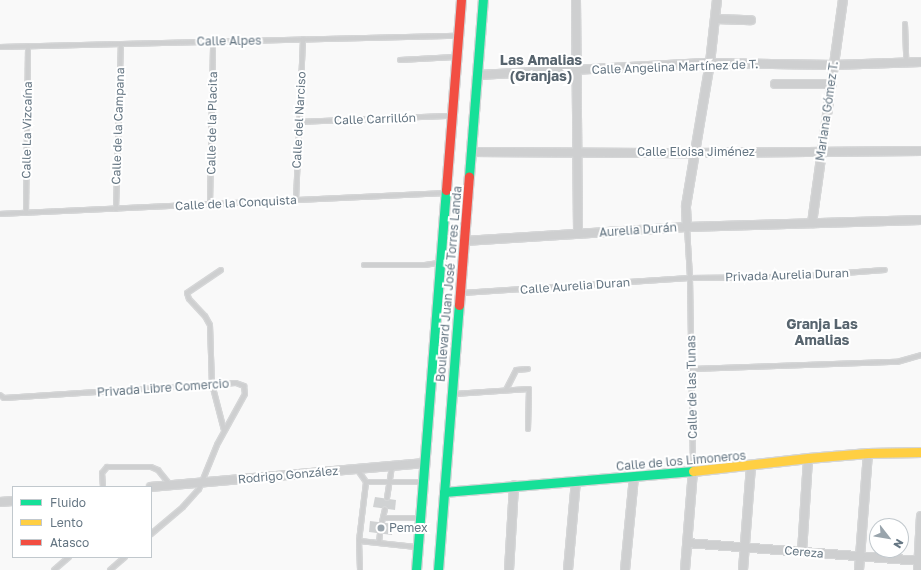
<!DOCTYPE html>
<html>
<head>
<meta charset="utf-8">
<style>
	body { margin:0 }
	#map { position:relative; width:921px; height:570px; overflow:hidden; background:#f9f9f9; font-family:"Golos Text",sans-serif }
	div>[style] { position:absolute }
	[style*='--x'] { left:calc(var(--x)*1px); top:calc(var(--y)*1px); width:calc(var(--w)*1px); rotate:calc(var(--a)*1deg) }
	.building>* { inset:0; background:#d0d2d3 }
	.roads { filter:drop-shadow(1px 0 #d5d6d7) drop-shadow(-1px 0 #d5d6d7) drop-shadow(0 1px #d5d6d7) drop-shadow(0 -1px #d5d6d7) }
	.lane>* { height:4px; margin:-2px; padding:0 2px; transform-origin:2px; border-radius:2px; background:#cecfd0 }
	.street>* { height:8px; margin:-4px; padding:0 4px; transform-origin:4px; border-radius:4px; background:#cecfd0 }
	.fast>* { height:9px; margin:-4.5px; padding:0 4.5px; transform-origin:4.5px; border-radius:4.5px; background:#16e098 }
	.slow>* { height:9px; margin:-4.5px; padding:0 4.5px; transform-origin:4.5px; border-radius:4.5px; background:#ffcf43 }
	.jam>* { height:9px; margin:-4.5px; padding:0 4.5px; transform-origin:4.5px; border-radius:4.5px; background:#f24e42 }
	.dots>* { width:11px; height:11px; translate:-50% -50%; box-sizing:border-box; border:2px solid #fff; border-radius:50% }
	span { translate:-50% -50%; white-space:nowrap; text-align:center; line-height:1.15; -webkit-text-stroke:4px #fff; paint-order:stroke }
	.street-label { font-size:12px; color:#657683 }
	.poi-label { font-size:12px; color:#657683 }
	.left { translate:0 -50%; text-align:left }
	.quarter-label { font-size:14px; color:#57646e; font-weight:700 }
	.legend { position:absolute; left:12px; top:486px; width:140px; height:72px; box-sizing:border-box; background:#fff; border:1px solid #c1c8cd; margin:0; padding:5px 7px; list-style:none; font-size:12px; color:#657683 }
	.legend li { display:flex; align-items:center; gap:8px; height:20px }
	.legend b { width:20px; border:1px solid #c1c8cd }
	.north { position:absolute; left:869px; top:518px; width:40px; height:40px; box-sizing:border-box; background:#fff; border:1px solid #c1c8cd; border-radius:50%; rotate:121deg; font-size:11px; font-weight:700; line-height:16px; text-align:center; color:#657683 }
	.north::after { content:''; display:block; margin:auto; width:14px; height:18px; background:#99a4ac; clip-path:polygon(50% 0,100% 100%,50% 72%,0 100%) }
</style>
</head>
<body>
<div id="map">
	<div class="building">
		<i style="clip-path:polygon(375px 497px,396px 500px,395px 510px,373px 507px)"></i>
		<i style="clip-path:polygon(370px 521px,394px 524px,392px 535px,369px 532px)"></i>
	</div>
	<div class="roads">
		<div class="lane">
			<i style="--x:905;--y:24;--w:38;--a:88"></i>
			<i style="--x:0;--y:47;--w:457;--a:-1.4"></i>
			<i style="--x:400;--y:60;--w:55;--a:-3.1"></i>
			<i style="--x:299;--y:122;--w:152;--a:-2.3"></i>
			<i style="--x:296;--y:200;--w:161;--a:-87.5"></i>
			<i style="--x:210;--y:204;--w:163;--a:-88.9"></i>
			<i style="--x:116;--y:209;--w:165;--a:-88.3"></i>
			<i style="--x:26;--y:213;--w:167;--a:-89.3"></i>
			<i style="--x:0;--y:214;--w:445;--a:-2.7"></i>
			<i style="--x:687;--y:227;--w:51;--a:86.6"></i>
			<i style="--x:690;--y:278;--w:193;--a:89.1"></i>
			<i style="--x:364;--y:265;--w:61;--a:0"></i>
			<i style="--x:425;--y:265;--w:12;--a:-9"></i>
			<i style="--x:221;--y:270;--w:41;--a:145.9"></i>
			<i style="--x:187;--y:293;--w:6;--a:72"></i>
			<i style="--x:189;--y:299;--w:23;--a:47"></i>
			<i style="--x:205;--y:316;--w:10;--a:61"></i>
			<i style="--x:210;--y:325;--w:59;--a:88.1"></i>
			<i style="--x:212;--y:384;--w:48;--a:75.4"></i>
			<i style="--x:462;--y:293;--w:228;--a:-3.8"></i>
			<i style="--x:690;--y:278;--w:101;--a:-0.6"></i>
			<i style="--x:791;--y:277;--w:94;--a:-4.3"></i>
			<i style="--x:692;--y:369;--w:205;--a:-2"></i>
			<i style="--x:897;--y:362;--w:25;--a:-16"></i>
			<i style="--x:506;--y:390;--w:22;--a:-63"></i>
			<i style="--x:516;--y:370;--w:12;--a:-5"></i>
			<i style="--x:454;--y:394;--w:75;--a:-3.8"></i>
			<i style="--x:529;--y:389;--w:40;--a:91.4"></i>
			<i style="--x:0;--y:395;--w:5;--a:37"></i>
			<i style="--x:4;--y:398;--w:232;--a:-3.7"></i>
			<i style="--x:236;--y:383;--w:9;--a:21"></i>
			<i style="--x:244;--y:386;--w:8;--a:83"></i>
			<i style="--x:245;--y:394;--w:58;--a:118.8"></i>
			<i style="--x:217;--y:445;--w:48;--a:112.2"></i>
			<i style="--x:199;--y:489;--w:24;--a:132"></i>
			<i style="--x:183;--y:507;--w:42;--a:139.8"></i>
			<i style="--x:357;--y:469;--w:16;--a:55"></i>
			<i style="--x:103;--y:487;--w:14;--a:-94"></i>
			<i style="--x:102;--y:473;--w:8;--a:-50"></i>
			<i style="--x:107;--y:467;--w:44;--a:0"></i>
			<i style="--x:151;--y:467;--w:8;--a:23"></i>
			<i style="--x:158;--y:470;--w:19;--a:51"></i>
			<i style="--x:387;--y:498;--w:32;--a:-81"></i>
			<i style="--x:383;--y:518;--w:36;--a:0"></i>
			<i style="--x:382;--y:522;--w:13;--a:-77"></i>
			<i style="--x:359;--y:541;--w:29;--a:88"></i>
			<i style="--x:379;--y:543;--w:10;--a:-84"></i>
			<i style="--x:416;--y:547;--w:57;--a:-174"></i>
			<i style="--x:359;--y:541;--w:59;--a:-83.2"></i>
			<i style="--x:366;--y:482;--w:54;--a:0"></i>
			<i style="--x:54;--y:570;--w:20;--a:-41"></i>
			<i style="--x:110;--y:570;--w:20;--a:-41"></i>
		</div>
		<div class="street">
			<i style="--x:576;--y:0;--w:234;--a:89.5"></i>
			<i style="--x:716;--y:19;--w:35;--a:2"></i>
			<i style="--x:478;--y:75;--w:232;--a:-3"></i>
			<i style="--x:710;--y:63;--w:124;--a:0.9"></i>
			<i style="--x:834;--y:65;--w:87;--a:-2"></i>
			<i style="--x:775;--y:84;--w:57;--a:0"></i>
			<i style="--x:471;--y:152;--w:223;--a:0.3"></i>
			<i style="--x:694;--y:153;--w:227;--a:-0.5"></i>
			<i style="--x:812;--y:223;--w:225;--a:-82.1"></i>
			<i style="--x:687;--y:227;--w:21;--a:-93"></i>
			<i style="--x:686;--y:206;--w:145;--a:-80.5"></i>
			<i style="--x:710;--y:63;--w:63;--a:-83.7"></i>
			<i style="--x:464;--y:241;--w:223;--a:-3.6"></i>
			<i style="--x:687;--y:227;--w:234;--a:-1.7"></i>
			<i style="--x:151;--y:487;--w:274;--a:-5"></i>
			<i style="--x:0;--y:502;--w:13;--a:-4"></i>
			<i style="--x:687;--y:543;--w:235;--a:4.4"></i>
			<i style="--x:802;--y:552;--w:94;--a:-86.3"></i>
			<i style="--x:509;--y:570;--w:85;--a:-86.6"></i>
			<i style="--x:568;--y:570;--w:89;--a:-84.9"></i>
			<i style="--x:625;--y:570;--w:93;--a:-84.5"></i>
			<i style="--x:685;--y:570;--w:99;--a:-85.4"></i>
			<i style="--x:743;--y:570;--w:104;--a:-85.6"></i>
			<i style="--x:859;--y:570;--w:117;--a:-85.6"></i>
			<i style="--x:918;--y:570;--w:54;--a:-86.8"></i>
		</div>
		<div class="fast">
			<i style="--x:469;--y:176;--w:177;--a:-85.5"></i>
			<i style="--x:444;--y:492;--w:250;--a:-4.8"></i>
			<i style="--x:416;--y:570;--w:381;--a:-85.5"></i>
			<i style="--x:438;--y:570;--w:266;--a:-85.5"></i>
		</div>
		<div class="slow">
			<i style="--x:693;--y:471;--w:116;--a:-6.4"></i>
			<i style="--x:808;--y:458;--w:60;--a:-4.8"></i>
			<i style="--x:868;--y:453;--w:53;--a:-1.1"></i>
		</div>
		<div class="jam">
			<i style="--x:446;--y:190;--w:191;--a:-85.5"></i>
			<i style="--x:459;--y:305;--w:129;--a:-85.6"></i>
		</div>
	</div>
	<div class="dots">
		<i style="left:381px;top:528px;background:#99a4ac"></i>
	</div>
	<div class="street-label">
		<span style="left:229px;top:41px;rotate:-1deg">Calle Alpes</span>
		<span style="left:675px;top:67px;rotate:-2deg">Calle Angelina Martínez de T.</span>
		<span style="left:827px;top:111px;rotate:-82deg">Mariana Gómez T.</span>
		<span style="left:375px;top:119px;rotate:-2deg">Calle Carrillón</span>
		<span style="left:299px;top:120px;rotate:-87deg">Calle del Narciso</span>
		<span style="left:212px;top:123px;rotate:-89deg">Calle de la Placita</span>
		<span style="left:118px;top:126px;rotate:-88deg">Calle de la Campana</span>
		<span style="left:27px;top:130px;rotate:-89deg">Calle La Vizcaína</span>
		<span style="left:696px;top:152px">Calle Eloisa Jiménez</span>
		<span style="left:236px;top:203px;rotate:-3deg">Calle de la Conquista</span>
		<span style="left:638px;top:230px;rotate:-4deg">Aurelia Durán</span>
		<span style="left:787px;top:275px;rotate:-2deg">Privada Aurelia Duran</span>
		<span style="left:449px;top:284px;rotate:-85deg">Boulevard Juan José Torres Landa</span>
		<span style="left:575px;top:286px;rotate:-4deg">Calle Aurelia Duran</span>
		<span style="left:692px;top:387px;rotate:-91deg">Calle de las Tunas</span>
		<span style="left:163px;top:388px;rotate:-4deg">Privada Libre Comercio</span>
		<span style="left:681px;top:461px;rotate:-5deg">Calle de los Limoneros</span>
		<span style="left:288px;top:475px;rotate:-5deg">Rodrigo González</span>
		<span style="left:804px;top:552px;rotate:5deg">Cereza</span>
	</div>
	<div class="poi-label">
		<span class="left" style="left:389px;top:528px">Pemex</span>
	</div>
	<div class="quarter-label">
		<span style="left:541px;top:68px">Las Amalias<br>(Granjas)</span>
		<span style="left:822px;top:332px">Granja Las<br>Amalias</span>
	</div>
	<ul class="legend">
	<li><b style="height:5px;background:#16e098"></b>Fluido</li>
	<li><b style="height:5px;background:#ffcf43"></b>Lento</li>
	<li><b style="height:5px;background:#f24e42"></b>Atasco</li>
	</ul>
	<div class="north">N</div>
</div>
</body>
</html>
